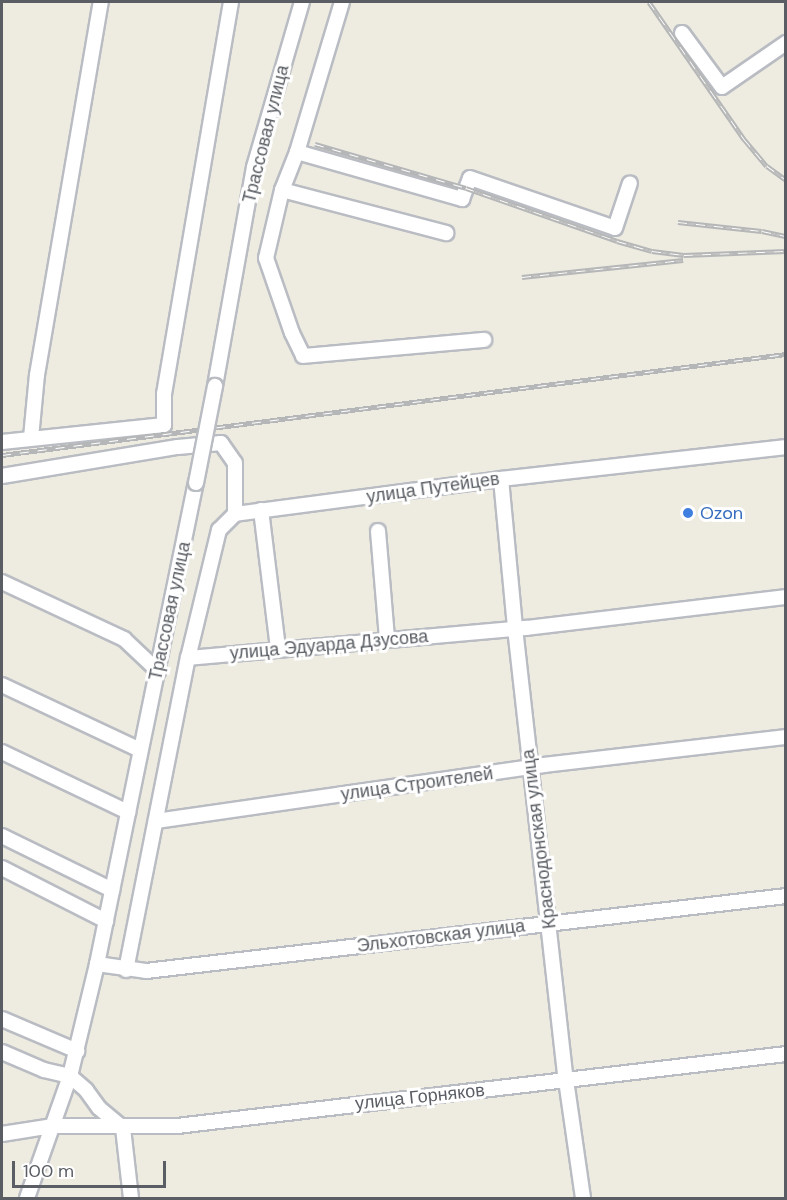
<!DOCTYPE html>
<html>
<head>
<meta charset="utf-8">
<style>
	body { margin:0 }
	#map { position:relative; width:787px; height:1200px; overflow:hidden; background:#eeece1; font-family:"DM Sans",sans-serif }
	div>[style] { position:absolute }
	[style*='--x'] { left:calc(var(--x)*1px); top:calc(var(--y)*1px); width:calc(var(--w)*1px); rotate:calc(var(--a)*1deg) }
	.roads { filter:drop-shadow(2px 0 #b9bcc2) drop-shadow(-2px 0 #b9bcc2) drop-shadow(0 2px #b9bcc2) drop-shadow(0 -2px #b9bcc2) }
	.minor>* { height:14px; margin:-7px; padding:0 7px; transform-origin:7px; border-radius:7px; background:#fff }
	.rail>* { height:5px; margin-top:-2.5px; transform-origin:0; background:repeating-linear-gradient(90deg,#fff 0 9px,#b5b6b7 0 18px); box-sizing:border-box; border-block:2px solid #b5b6b7 }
	.bridges { filter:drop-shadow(2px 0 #b9bcc2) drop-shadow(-2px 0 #b9bcc2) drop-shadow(0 2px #b9bcc2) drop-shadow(0 -2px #b9bcc2) }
	.minor-bridge>* { height:14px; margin:-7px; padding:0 7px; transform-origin:7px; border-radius:7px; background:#fff }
	.dots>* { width:16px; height:16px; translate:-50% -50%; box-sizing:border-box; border:3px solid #fff; border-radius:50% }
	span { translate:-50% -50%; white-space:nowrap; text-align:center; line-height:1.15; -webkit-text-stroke:6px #fff; paint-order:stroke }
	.street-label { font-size:18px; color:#5a5e64 }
	.shop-label { font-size:18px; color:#366cbe }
	.left { translate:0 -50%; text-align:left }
	.frame { position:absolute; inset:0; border:3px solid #5a5e64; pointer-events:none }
	.scale { position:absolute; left:12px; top:1161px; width:154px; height:27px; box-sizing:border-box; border:3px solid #5a5e64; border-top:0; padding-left:8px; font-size:18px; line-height:21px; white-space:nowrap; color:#5a5e64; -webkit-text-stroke:4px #fff; paint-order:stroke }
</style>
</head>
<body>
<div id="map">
	<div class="roads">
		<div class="minor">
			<i style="--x:342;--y:2;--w:157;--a:106.7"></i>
			<i style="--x:297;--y:152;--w:41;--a:111.5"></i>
			<i style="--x:282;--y:190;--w:170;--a:14.7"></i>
			<i style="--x:682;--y:33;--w:67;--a:53.5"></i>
			<i style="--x:722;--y:87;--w:78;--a:-34.5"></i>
			<i style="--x:297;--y:152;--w:172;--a:15.9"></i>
			<i style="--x:462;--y:199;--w:22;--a:-69"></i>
			<i style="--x:470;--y:178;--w:153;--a:19"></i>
			<i style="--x:615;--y:228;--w:47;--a:-71.6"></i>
			<i style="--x:282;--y:190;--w:70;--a:103.2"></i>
			<i style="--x:266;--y:258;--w:79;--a:70.9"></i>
			<i style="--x:292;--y:333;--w:25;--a:64"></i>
			<i style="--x:303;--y:356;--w:182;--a:-5.1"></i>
			<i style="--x:215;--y:386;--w:222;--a:-79.9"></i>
			<i style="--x:254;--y:167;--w:172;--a:-73.8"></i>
			<i style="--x:31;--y:438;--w:63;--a:-84.6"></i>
			<i style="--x:37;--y:375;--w:378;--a:-80.3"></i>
			<i style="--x:2;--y:442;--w:163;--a:-6"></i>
			<i style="--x:164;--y:425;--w:31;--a:-90"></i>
			<i style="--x:164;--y:394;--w:398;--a:-80.3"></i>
			<i style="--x:2;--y:476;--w:178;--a:-9.4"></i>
			<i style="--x:178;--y:447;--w:43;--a:-5.3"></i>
			<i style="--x:221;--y:443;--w:24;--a:55"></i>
			<i style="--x:235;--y:463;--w:51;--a:90"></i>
			<i style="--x:501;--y:479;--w:150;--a:84.6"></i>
			<i style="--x:515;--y:628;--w:455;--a:83.6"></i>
			<i style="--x:566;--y:1080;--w:119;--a:81.8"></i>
			<i style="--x:261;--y:510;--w:139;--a:83"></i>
			<i style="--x:378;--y:531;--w:108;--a:85.2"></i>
			<i style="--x:2;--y:582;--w:135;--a:25"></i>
			<i style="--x:124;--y:639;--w:47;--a:43.3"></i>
			<i style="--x:188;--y:658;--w:132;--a:-76.4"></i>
			<i style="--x:219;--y:530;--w:23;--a:-45"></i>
			<i style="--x:235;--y:514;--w:268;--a:-7.5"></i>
			<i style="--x:501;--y:479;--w:287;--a:-6.4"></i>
			<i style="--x:2;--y:685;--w:153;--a:25.2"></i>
			<i style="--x:2;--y:752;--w:140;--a:25.5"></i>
			<i style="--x:156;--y:821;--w:392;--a:-8.2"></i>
			<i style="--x:544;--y:765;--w:244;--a:-6.6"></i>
			<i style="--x:2;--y:836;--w:123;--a:26.1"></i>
			<i style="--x:2;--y:868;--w:117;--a:27"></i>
			<i style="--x:97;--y:964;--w:49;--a:8.1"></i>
			<i style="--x:146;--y:971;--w:644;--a:-6.68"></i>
			<i style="--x:126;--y:970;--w:318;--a:-78.8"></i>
			<i style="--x:188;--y:658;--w:339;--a:-5.1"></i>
			<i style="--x:526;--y:628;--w:262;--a:-6.8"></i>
			<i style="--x:2;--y:1019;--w:82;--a:23.1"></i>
			<i style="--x:2;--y:1052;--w:46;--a:23.2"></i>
			<i style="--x:44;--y:1070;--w:27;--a:13"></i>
			<i style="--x:70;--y:1076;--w:21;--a:41"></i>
			<i style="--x:86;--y:1090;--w:22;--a:54"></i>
			<i style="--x:99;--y:1108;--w:31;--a:40"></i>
			<i style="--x:123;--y:1128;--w:70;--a:83.5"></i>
			<i style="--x:2;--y:1134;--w:52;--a:-8.9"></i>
			<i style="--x:53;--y:1126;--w:124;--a:0"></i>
			<i style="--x:177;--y:1126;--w:613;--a:-6.74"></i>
			<i style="--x:27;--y:1198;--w:129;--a:-70.6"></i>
			<i style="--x:70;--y:1076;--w:115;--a:-76.4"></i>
			<i style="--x:97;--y:964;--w:491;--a:-78.4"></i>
		</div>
	</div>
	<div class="rail">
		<i style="--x:649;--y:2;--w:167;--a:55.3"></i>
		<i style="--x:744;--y:139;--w:35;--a:50"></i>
		<i style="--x:767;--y:166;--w:24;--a:36"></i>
		<i style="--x:315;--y:144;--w:157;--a:16.2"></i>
		<i style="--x:466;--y:188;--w:160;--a:19.3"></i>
		<i style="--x:617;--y:241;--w:36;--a:16"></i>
		<i style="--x:652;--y:251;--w:32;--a:7"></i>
		<i style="--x:684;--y:255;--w:102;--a:-2.2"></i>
		<i style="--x:678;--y:222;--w:84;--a:6.1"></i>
		<i style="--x:762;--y:231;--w:25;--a:12"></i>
		<i style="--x:522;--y:277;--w:162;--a:-6"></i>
		<i style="--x:2;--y:455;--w:790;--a:-7.34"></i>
	</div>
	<div class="bridges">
		<div class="minor-bridge">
			<i style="--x:196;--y:483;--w:99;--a:-78.9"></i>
		</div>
	</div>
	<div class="dots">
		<i style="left:688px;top:513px;background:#3f7fe0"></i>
	</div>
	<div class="street-label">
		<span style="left:266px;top:134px;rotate:-76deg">Трассовая улица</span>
		<span style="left:433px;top:488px;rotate:-8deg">улица Путейцев</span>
		<span style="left:170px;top:611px;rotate:-78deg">Трассовая улица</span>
		<span style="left:329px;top:645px;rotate:-5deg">улица Эдуарда Дзусова</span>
		<span style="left:417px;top:784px;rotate:-8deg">улица Строителей</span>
		<span style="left:539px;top:839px;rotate:-97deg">Краснодонская улица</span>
		<span style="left:441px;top:936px;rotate:-7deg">Эльхотовская улица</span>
		<span style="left:420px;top:1097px;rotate:-6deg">улица Горняков</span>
	</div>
	<div class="shop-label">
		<span class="left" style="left:700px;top:513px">Ozon</span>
	</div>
	<div class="frame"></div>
	<div class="scale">100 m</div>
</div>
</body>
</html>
